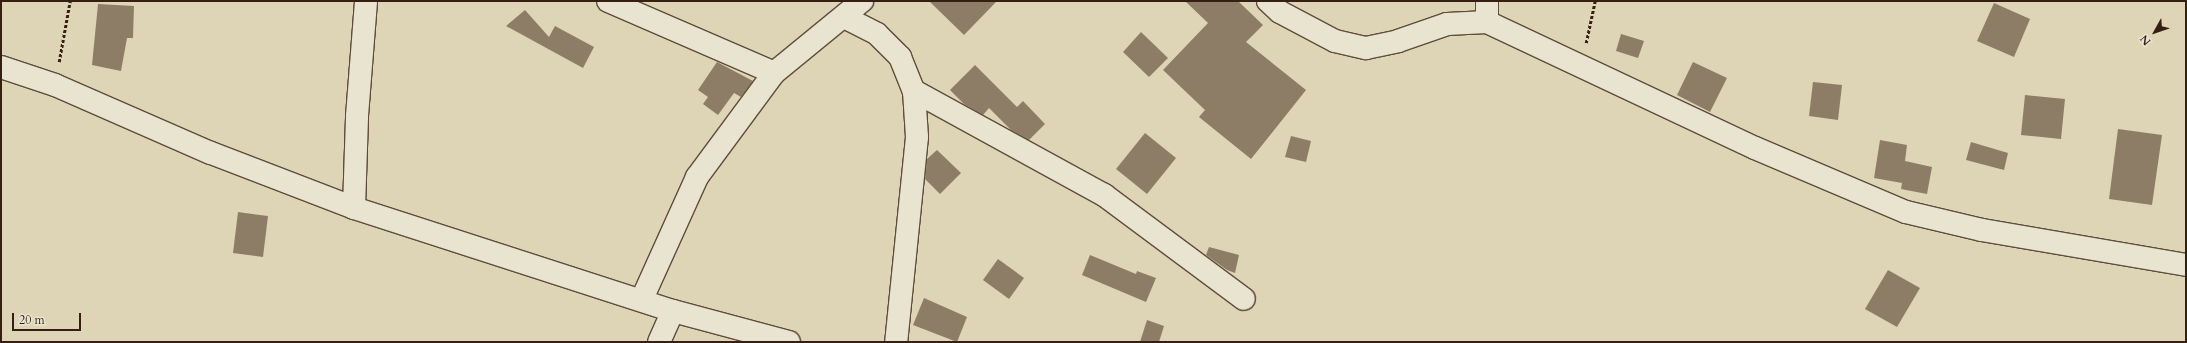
<!DOCTYPE html>
<html>
<head>
<meta charset="utf-8">
<style>
	body { margin:0 }
	#map { position:relative; width:2187px; height:343px; overflow:hidden; background:#ddd5b6; font-family:Cardo,serif }
	div>[style] { position:absolute }
	[style*='--x'] { left:calc(var(--x)*1px); top:calc(var(--y)*1px); width:calc(var(--w)*1px); rotate:calc(var(--a)*1deg) }
	.building>* { inset:0; background:#8d7d67 }
	.path>* { height:2.5px; margin-top:-1.25px; transform-origin:0; background:repeating-linear-gradient(90deg,#361e12 0 3px,transparent 0 5px) }
	.roads { filter:drop-shadow(1px 0 #604c3b) drop-shadow(-1px 0 #604c3b) drop-shadow(0 1px #604c3b) drop-shadow(0 -1px #604c3b) }
	.minor>* { height:22px; margin:-11px; padding:0 11px; transform-origin:11px; border-radius:11px; background:#e9e4d0 }
	span { translate:-50% -50%; white-space:nowrap; text-align:center; line-height:1.15; -webkit-text-stroke:4px #e9e4d0; paint-order:stroke }
	.frame { position:absolute; inset:0; border:2px solid #361e12; pointer-events:none }
	.north { position:absolute; left:2135px; top:12px; width:40px; height:40px; -webkit-text-stroke:3px #e9e4d0; paint-order:stroke; rotate:230deg; font-size:11px; font-weight:700; line-height:16px; text-align:center; color:#361e12 }
	.north::after { content:''; display:block; margin:auto; width:14px; height:18px; background:#361e12; clip-path:polygon(50% 0,100% 100%,50% 72%,0 100%) }
	.scale { position:absolute; left:12px; top:313px; width:69px; height:18px; box-sizing:border-box; border:2px solid #361e12; border-top:0; padding-left:5px; font-size:12px; line-height:14px; white-space:nowrap; color:#361e12; -webkit-text-stroke:3px #e9e4d0; paint-order:stroke }
</style>
</head>
<body>
<div id="map">
	<div class="building">
		<i style="clip-path:polygon(929px 1px,997px 1px,964px 35px)"></i>
		<i style="clip-path:polygon(1185px 1px,1238px 1px,1263px 25px,1246px 42px,1306px 90px,1251px 159px,1199px 117px,1205px 110px,1163px 70px,1208px 23px)"></i>
		<i style="clip-path:polygon(1994px 3px,2030px 19px,2014px 57px,1977px 41px)"></i>
		<i style="clip-path:polygon(98px 4px,134px 6px,133px 38px,127px 38px,121px 71px,92px 65px)"></i>
		<i style="clip-path:polygon(525px 10px,549px 37px,555px 26px,594px 47px,583px 68px,506px 26px)"></i>
		<i style="clip-path:polygon(1141px 32px,1168px 58px,1149px 77px,1123px 52px)"></i>
		<i style="clip-path:polygon(1621px 34px,1644px 41px,1638px 58px,1616px 51px)"></i>
		<i style="clip-path:polygon(717px 62px,753px 81px,741px 97px,734px 93px,718px 115px,703px 104px,708px 97px,698px 90px)"></i>
		<i style="clip-path:polygon(1693px 62px,1727px 78px,1710px 112px,1677px 95px)"></i>
		<i style="clip-path:polygon(975px 65px,1017px 107px,1023px 101px,1045px 124px,1029px 140px,1011px 130px,989px 108px,983px 115px,964px 104px,950px 90px)"></i>
		<i style="clip-path:polygon(1813px 82px,1842px 85px,1838px 120px,1809px 116px)"></i>
		<i style="clip-path:polygon(2025px 95px,2065px 99px,2061px 139px,2021px 135px)"></i>
		<i style="clip-path:polygon(2118px 129px,2162px 135px,2152px 205px,2109px 199px)"></i>
		<i style="clip-path:polygon(1145px 133px,1176px 158px,1147px 194px,1116px 169px)"></i>
		<i style="clip-path:polygon(1291px 136px,1311px 141px,1306px 162px,1285px 157px)"></i>
		<i style="clip-path:polygon(1880px 140px,1907px 145px,1905px 161px,1932px 167px,1927px 194px,1901px 189px,1902px 183px,1874px 178px)"></i>
		<i style="clip-path:polygon(1971px 142px,2008px 153px,2004px 170px,1966px 160px)"></i>
		<i style="clip-path:polygon(937px 150px,961px 173px,940px 194px,925px 179px,927px 159px)"></i>
		<i style="clip-path:polygon(238px 212px,268px 216px,263px 257px,233px 253px)"></i>
		<i style="clip-path:polygon(1209px 247px,1239px 255px,1235px 273px,1227px 270px,1206px 255px)"></i>
		<i style="clip-path:polygon(1090px 255px,1136px 274px,1137px 271px,1156px 278px,1146px 302px,1082px 275px)"></i>
		<i style="clip-path:polygon(998px 259px,1024px 278px,1009px 299px,983px 280px)"></i>
		<i style="clip-path:polygon(1888px 270px,1920px 288px,1897px 327px,1865px 309px)"></i>
		<i style="clip-path:polygon(924px 298px,967px 317px,957px 342px,913px 325px)"></i>
		<i style="clip-path:polygon(1147px 320px,1164px 326px,1159px 342px,1140px 342px)"></i>
	</div>
	<div class="path">
		<i style="--x:1586;--y:43;--w:43;--a:-77.9"></i>
		<i style="--x:59;--y:62;--w:62;--a:-79.8"></i>
	</div>
	<div class="roads">
		<div class="minor">
			<i style="--x:608;--y:1;--w:181;--a:23.4"></i>
			<i style="--x:1268;--y:1;--w:16;--a:43"></i>
			<i style="--x:1280;--y:12;--w:62;--a:27.8"></i>
			<i style="--x:1335;--y:41;--w:32;--a:13"></i>
			<i style="--x:1366;--y:48;--w:33;--a:-12"></i>
			<i style="--x:1398;--y:41;--w:52;--a:-19.1"></i>
			<i style="--x:1447;--y:24;--w:40;--a:-2.9"></i>
			<i style="--x:1487;--y:22;--w:296;--a:25.2"></i>
			<i style="--x:1755;--y:148;--w:164;--a:23"></i>
			<i style="--x:1906;--y:212;--w:78;--a:13.3"></i>
			<i style="--x:1982;--y:230;--w:207;--a:9.7"></i>
			<i style="--x:844;--y:17;--w:37;--a:27"></i>
			<i style="--x:877;--y:34;--w:33;--a:45"></i>
			<i style="--x:900;--y:57;--w:37;--a:68"></i>
			<i style="--x:914;--y:91;--w:46;--a:86.3"></i>
			<i style="--x:917;--y:137;--w:206;--a:95.8"></i>
			<i style="--x:1487;--y:22;--w:21;--a:-90"></i>
			<i style="--x:1;--y:67;--w:57;--a:18.4"></i>
			<i style="--x:55;--y:85;--w:170;--a:23.6"></i>
			<i style="--x:211;--y:153;--w:153;--a:21"></i>
			<i style="--x:354;--y:208;--w:335;--a:17.9"></i>
			<i style="--x:673;--y:311;--w:120;--a:15"></i>
			<i style="--x:914;--y:91;--w:217;--a:28.7"></i>
			<i style="--x:1104;--y:195;--w:174;--a:36.6"></i>
			<i style="--x:354;--y:208;--w:92;--a:-88.1"></i>
			<i style="--x:357;--y:116;--w:115;--a:-85.5"></i>
			<i style="--x:642;--y:299;--w:134;--a:-65.7"></i>
			<i style="--x:697;--y:177;--w:129;--a:-53.5"></i>
			<i style="--x:774;--y:73;--w:114;--a:-39.3"></i>
			<i style="--x:659;--y:342;--w:34;--a:-66"></i>
		</div>
	</div>
	<div class="frame"></div>
	<div class="north">N</div>
	<div class="scale">20 m</div>
</div>
</body>
</html>
